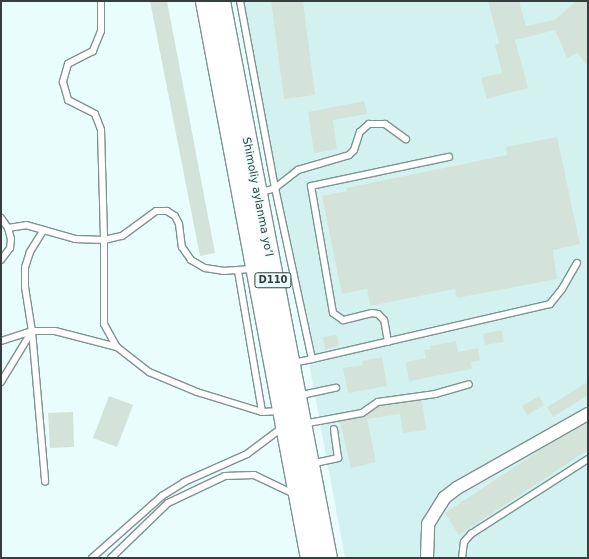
<!DOCTYPE html>
<html>
<head>
<meta charset="utf-8">
<style>
	body { margin:0 }
	#map { position:relative; width:589px; height:559px; overflow:hidden; background:#e8fdfc; font-family:"DejaVu Sans",sans-serif }
	div>[style] { position:absolute }
	[style*='--x'] { left:calc(var(--x)*1px); top:calc(var(--y)*1px); width:calc(var(--w)*1px); rotate:calc(var(--a)*1deg) }
	.built>* { inset:0; background:#d3f2ef }
	.building>* { inset:0; background:#d3e3d9 }
	.roads { filter:drop-shadow(1px 0 #7f9291) drop-shadow(-1px 0 #7f9291) drop-shadow(0 1px #7f9291) drop-shadow(0 -1px #7f9291) }
	.lane>* { height:6px; margin:-3px; padding:0 3px; transform-origin:3px; border-radius:3px; background:#fff }
	.street>* { height:12px; margin:-6px; padding:0 6px; transform-origin:6px; border-radius:6px; background:#fff }
	.primary>* { height:19px; margin:-9.5px; padding:0 9.5px; transform-origin:9.5px; border-radius:9.5px; background:#fff }
	span { translate:-50% -50%; white-space:nowrap; text-align:center; line-height:1.15; -webkit-text-stroke:3px #e8fdfc; paint-order:stroke }
	.shield-label span { padding:1px 3px; background:#e8fdfc; border:1px solid; border-radius:3px; -webkit-text-stroke-width:0 }
	.shield-label { font-size:10px; color:#373f3e; font-weight:700 }
	.street-label { font-size:11px; color:#373f3e }
	.frame { position:absolute; inset:0; border:2px solid #373f3e; pointer-events:none }
</style>
</head>
<body>
<div id="map">
	<div class="built">
		<i style="clip-path:polygon(242px 1px,588px 1px,588px 558px,345px 558px)"></i>
	</div>
	<div class="building">
		<i style="clip-path:polygon(150px 1px,167px 1px,215px 253px,200px 256px)"></i>
		<i style="clip-path:polygon(271px 1px,303px 1px,315px 95px,284px 99px)"></i>
		<i style="clip-path:polygon(488px 1px,519px 1px,526px 26px,555px 20px,576px 1px,588px 1px,588px 66px,577px 53px,567px 58px,555px 30px,515px 40px,528px 88px,487px 99px,481px 78px,502px 73px,495px 45px,499px 43px)"></i>
		<i style="clip-path:polygon(364px 101px,367px 114px,333px 120px,337px 149px,314px 153px,308px 112px)"></i>
		<i style="clip-path:polygon(557px 137px,580px 244px,553px 250px,557px 279px,457px 298px,455px 289px,370px 306px,367px 289px,342px 294px,322px 196px,347px 191px,346px 188px,507px 155px,506px 147px)"></i>
		<i style="clip-path:polygon(502px 330px,504px 342px,485px 345px,483px 334px)"></i>
		<i style="clip-path:polygon(337px 335px,339px 346px,325px 349px,323px 337px)"></i>
		<i style="clip-path:polygon(456px 341px,458px 352px,478px 348px,480px 360px,471px 362px,472px 369px,409px 381px,406px 362px,426px 358px,424px 350px,431px 349px,430px 346px)"></i>
		<i style="clip-path:polygon(382px 357px,387px 386px,348px 393px,343px 368px,363px 365px,362px 361px)"></i>
		<i style="clip-path:polygon(588px 382px,588px 395px,553px 417px,547px 407px)"></i>
		<i style="clip-path:polygon(109px 396px,133px 405px,117px 447px,93px 438px)"></i>
		<i style="clip-path:polygon(539px 396px,544px 405px,527px 415px,522px 406px)"></i>
		<i style="clip-path:polygon(422px 400px,426px 430px,403px 433px,400px 414px,367px 419px,376px 462px,351px 468px,340px 422px,363px 417px,380px 406px)"></i>
		<i style="clip-path:polygon(73px 412px,74px 447px,50px 448px,48px 413px)"></i>
		<i style="clip-path:polygon(588px 423px,588px 450px,459px 535px,445px 513px,548px 445px)"></i>
	</div>
	<div class="roads">
		<div class="lane">
			<i style="--x:101;--y:1;--w:30;--a:90"></i>
			<i style="--x:101;--y:31;--w:22;--a:112"></i>
			<i style="--x:93;--y:51;--w:28;--a:153"></i>
			<i style="--x:68;--y:64;--w:19;--a:106"></i>
			<i style="--x:63;--y:82;--w:19;--a:74"></i>
			<i style="--x:68;--y:100;--w:30;--a:27"></i>
			<i style="--x:95;--y:114;--w:17;--a:69"></i>
			<i style="--x:101;--y:130;--w:110;--a:88.4"></i>
			<i style="--x:104;--y:240;--w:18;--a:-13"></i>
			<i style="--x:122;--y:236;--w:42;--a:-36.3"></i>
			<i style="--x:156;--y:211;--w:11;--a:0"></i>
			<i style="--x:167;--y:211;--w:9;--a:32"></i>
			<i style="--x:175;--y:216;--w:9;--a:63"></i>
			<i style="--x:179;--y:224;--w:23;--a:83"></i>
			<i style="--x:182;--y:247;--w:16;--a:55"></i>
			<i style="--x:191;--y:260;--w:16;--a:30"></i>
			<i style="--x:205;--y:268;--w:18;--a:9"></i>
			<i style="--x:223;--y:271;--w:31;--a:-4"></i>
			<i style="--x:240;--y:1;--w:190;--a:79.4"></i>
			<i style="--x:275;--y:188;--w:175;--a:77.8"></i>
			<i style="--x:312;--y:359;--w:244;--a:-13"></i>
			<i style="--x:550;--y:304;--w:19;--a:-51"></i>
			<i style="--x:562;--y:289;--w:30;--a:-60"></i>
			<i style="--x:258;--y:193;--w:18;--a:-16"></i>
			<i style="--x:275;--y:188;--w:29;--a:-38"></i>
			<i style="--x:298;--y:170;--w:53;--a:-16.4"></i>
			<i style="--x:349;--y:155;--w:7;--a:-45"></i>
			<i style="--x:354;--y:150;--w:19;--a:-72"></i>
			<i style="--x:360;--y:132;--w:12;--a:-42"></i>
			<i style="--x:369;--y:124;--w:16;--a:0"></i>
			<i style="--x:385;--y:124;--w:26;--a:36"></i>
			<i style="--x:1;--y:218;--w:12;--a:55"></i>
			<i style="--x:8;--y:228;--w:11;--a:75"></i>
			<i style="--x:11;--y:239;--w:9;--a:96"></i>
			<i style="--x:10;--y:248;--w:15;--a:127"></i>
			<i style="--x:8;--y:228;--w:18;--a:-9"></i>
			<i style="--x:26;--y:225;--w:51;--a:15.9"></i>
			<i style="--x:75;--y:239;--w:29;--a:2"></i>
			<i style="--x:104;--y:240;--w:84;--a:90"></i>
			<i style="--x:104;--y:324;--w:26;--a:61"></i>
			<i style="--x:117;--y:347;--w:41;--a:38"></i>
			<i style="--x:149;--y:372;--w:52;--a:22.6"></i>
			<i style="--x:197;--y:392;--w:68;--a:17.1"></i>
			<i style="--x:262;--y:412;--w:18;--a:-3"></i>
			<i style="--x:43;--y:231;--w:25;--a:122"></i>
			<i style="--x:30;--y:252;--w:16;--a:108"></i>
			<i style="--x:25;--y:267;--w:20;--a:90"></i>
			<i style="--x:25;--y:287;--w:45;--a:81"></i>
			<i style="--x:32;--y:331;--w:151;--a:85"></i>
			<i style="--x:238;--y:271;--w:143;--a:80.3"></i>
			<i style="--x:1;--y:341;--w:33;--a:-18"></i>
			<i style="--x:32;--y:331;--w:23;--a:0"></i>
			<i style="--x:55;--y:331;--w:64;--a:14.5"></i>
			<i style="--x:388;--y:342;--w:22;--a:-100"></i>
			<i style="--x:384;--y:320;--w:8;--a:-135"></i>
			<i style="--x:378;--y:314;--w:6;--a:-171"></i>
			<i style="--x:372;--y:313;--w:30;--a:166"></i>
			<i style="--x:343;--y:320;--w:12;--a:-145"></i>
			<i style="--x:333;--y:313;--w:129;--a:-99.8"></i>
			<i style="--x:311;--y:186;--w:141;--a:-11.9"></i>
			<i style="--x:292;--y:363;--w:20;--a:-11"></i>
			<i style="--x:1;--y:382;--w:60;--a:-58.7"></i>
			<i style="--x:297;--y:396;--w:40;--a:-12"></i>
			<i style="--x:303;--y:424;--w:60;--a:-10.6"></i>
			<i style="--x:362;--y:413;--w:19;--a:-35"></i>
			<i style="--x:378;--y:402;--w:58;--a:-8"></i>
			<i style="--x:435;--y:394;--w:35;--a:-16"></i>
			<i style="--x:310;--y:464;--w:29;--a:-12"></i>
			<i style="--x:338;--y:458;--w:29;--a:-98"></i>
			<i style="--x:92;--y:558;--w:94;--a:-41.5"></i>
			<i style="--x:162;--y:496;--w:26;--a:-32"></i>
			<i style="--x:184;--y:482;--w:69;--a:-24"></i>
			<i style="--x:247;--y:454;--w:45;--a:-36.9"></i>
			<i style="--x:111;--y:558;--w:79;--a:-44"></i>
			<i style="--x:168;--y:503;--w:63;--a:-25.3"></i>
			<i style="--x:225;--y:476;--w:29;--a:-2"></i>
			<i style="--x:254;--y:475;--w:44;--a:25.4"></i>
			<i style="--x:462;--y:558;--w:16;--a:-83"></i>
			<i style="--x:464;--y:542;--w:11;--a:-49"></i>
			<i style="--x:471;--y:534;--w:139;--a:-32.7"></i>
		</div>
		<div class="street">
			<i style="--x:427;--y:558;--w:34;--a:-88"></i>
			<i style="--x:428;--y:524;--w:31;--a:-58"></i>
			<i style="--x:444;--y:498;--w:16;--a:-38"></i>
			<i style="--x:457;--y:488;--w:150;--a:-29.5"></i>
		</div>
		<div class="primary">
			<i style="--x:205;--y:1;--w:567;--a:79.32"></i>
			<i style="--x:220;--y:1;--w:567;--a:79.13"></i>
		</div>
	</div>
	<div class="shield-label">
		<span style="left:273px;top:280px">D110</span>
	</div>
	<div class="street-label">
		<span style="left:257px;top:197px;rotate:79deg">Shimoliy aylanma yoʻl</span>
	</div>
	<div class="frame"></div>
</div>
</body>
</html>
